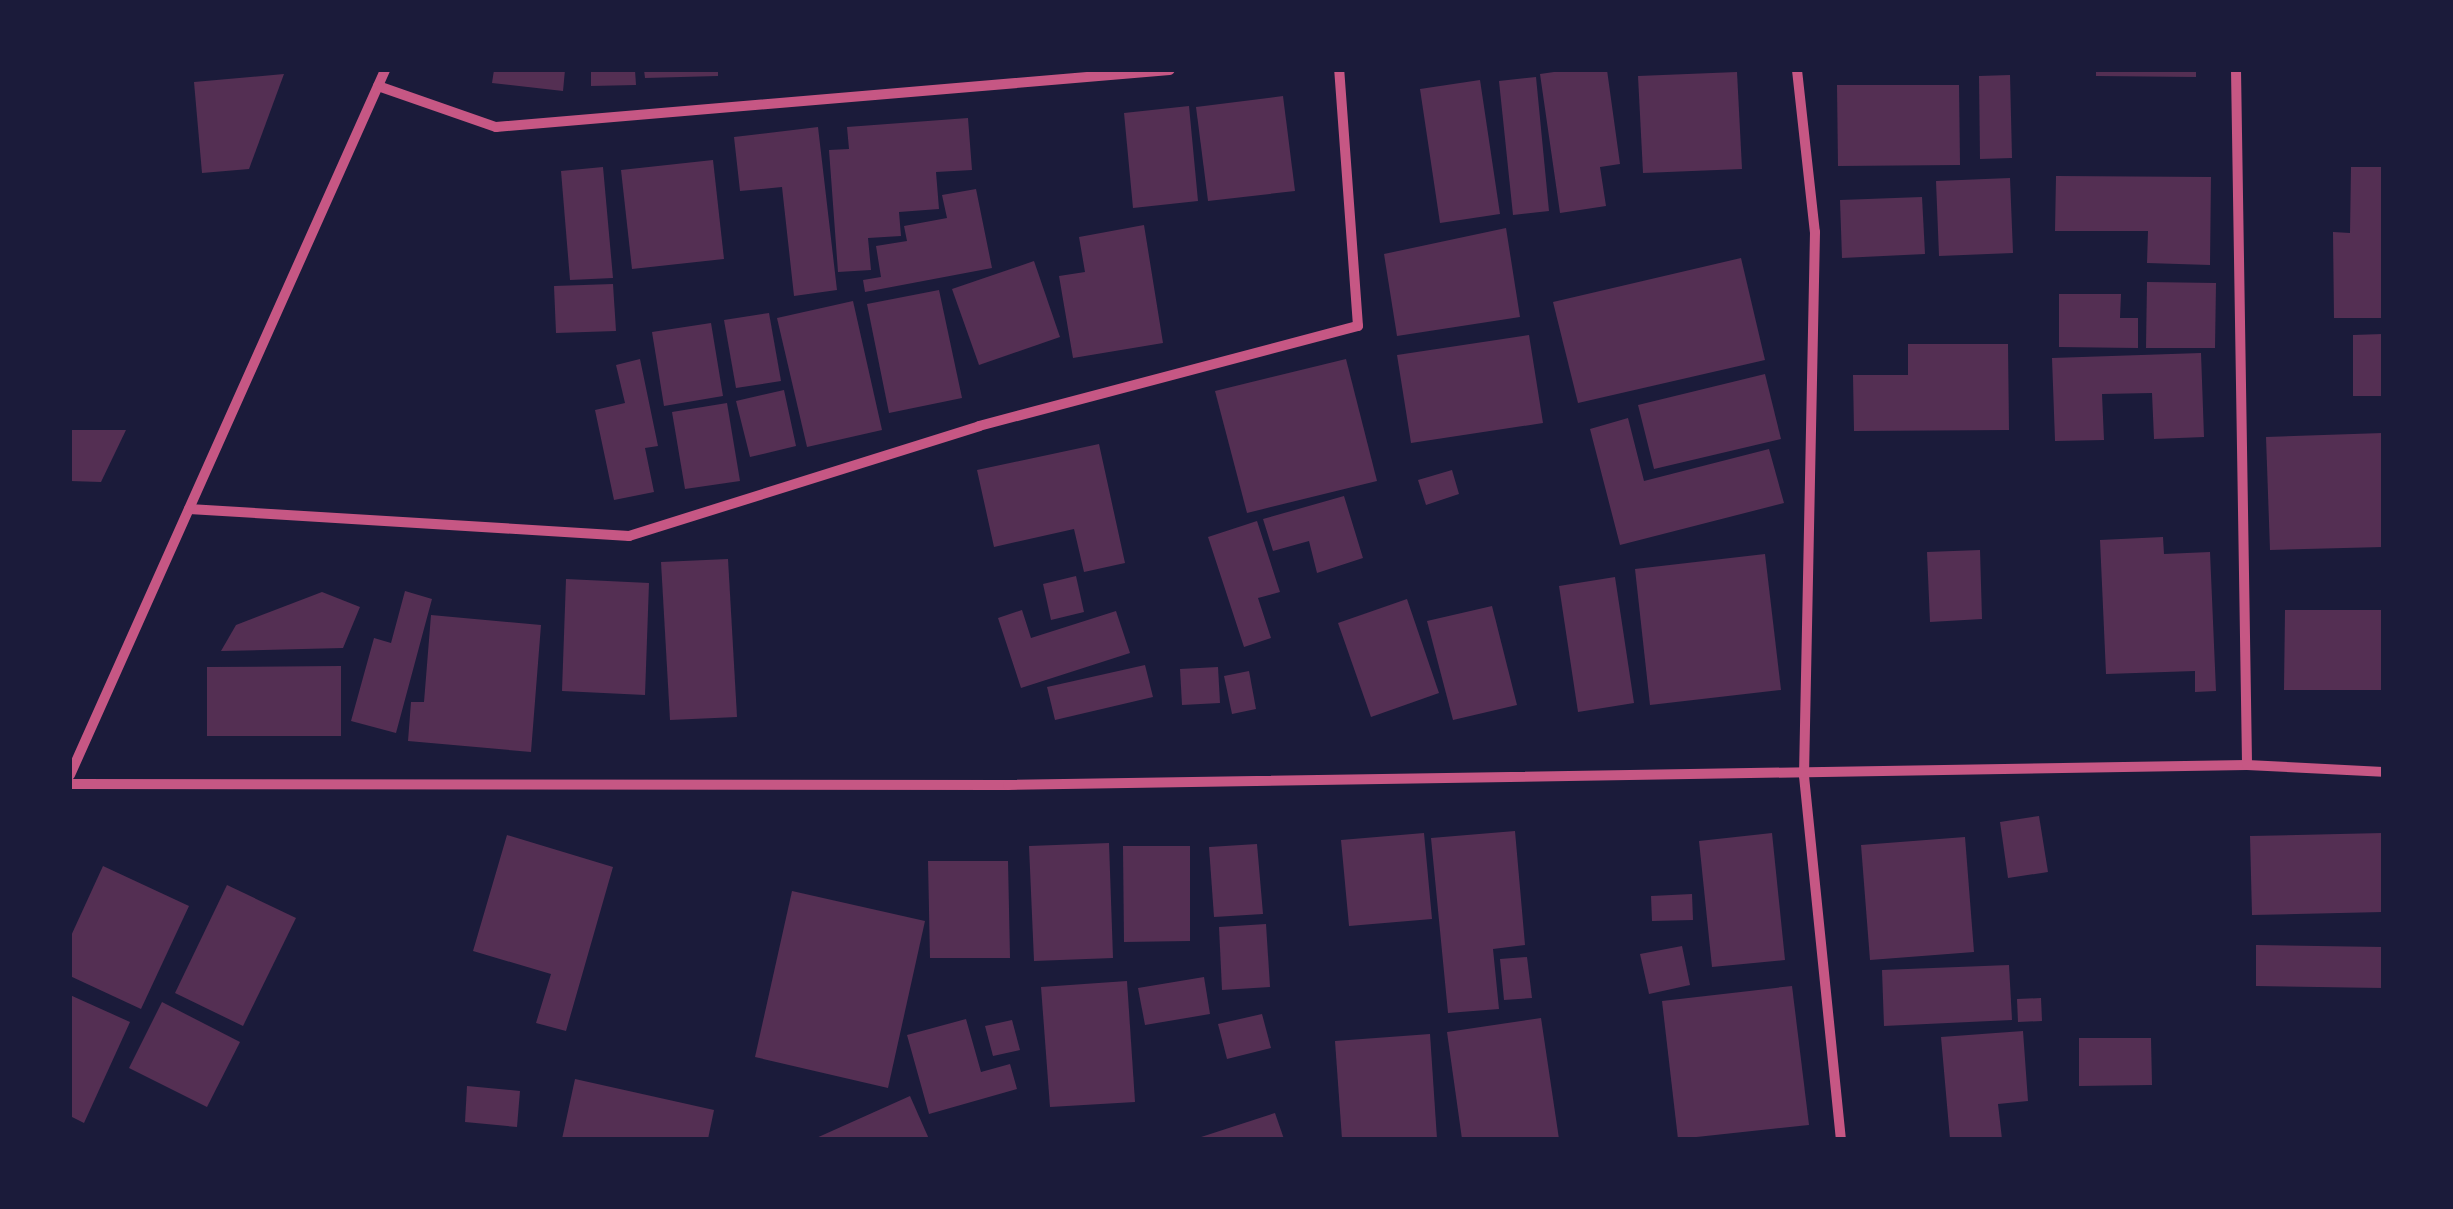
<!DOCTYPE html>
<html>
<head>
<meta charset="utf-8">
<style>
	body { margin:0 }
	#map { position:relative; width:2453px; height:1209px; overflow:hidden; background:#1b1b3a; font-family:Barlow,sans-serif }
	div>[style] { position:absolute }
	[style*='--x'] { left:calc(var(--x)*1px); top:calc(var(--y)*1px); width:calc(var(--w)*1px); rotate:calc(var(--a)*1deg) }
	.building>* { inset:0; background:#542f53 }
	.minor>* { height:10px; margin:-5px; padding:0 5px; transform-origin:5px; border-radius:5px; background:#c65784 }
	span { translate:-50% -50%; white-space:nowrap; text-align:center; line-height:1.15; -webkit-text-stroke:8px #1b1b3a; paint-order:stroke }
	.frame { position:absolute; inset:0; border:72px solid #1b1b3a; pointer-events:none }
</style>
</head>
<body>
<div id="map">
	<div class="building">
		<i style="clip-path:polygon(494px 70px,565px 70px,563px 91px,492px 83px)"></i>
		<i style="clip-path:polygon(591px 70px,635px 70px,636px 85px,591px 86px)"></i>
		<i style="clip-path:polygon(644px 70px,718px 70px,718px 76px,645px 78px)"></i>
		<i style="clip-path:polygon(1568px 70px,1607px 70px,1620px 164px,1600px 167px,1606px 206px,1560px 213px,1540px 74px)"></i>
		<i style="clip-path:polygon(2096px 70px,2196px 70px,2196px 77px,2096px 76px)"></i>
		<i style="clip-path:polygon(1737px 72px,1742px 169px,1643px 173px,1638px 76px)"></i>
		<i style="clip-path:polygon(284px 74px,249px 169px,202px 173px,194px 82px)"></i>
		<i style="clip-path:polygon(2010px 75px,2012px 158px,1980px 159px,1979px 76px)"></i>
		<i style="clip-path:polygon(1536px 77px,1549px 211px,1513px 215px,1499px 81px)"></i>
		<i style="clip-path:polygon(1480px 80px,1500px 214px,1440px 223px,1420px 89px)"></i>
		<i style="clip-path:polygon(1837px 85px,1959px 85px,1960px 165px,1838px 166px)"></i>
		<i style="clip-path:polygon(1283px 96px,1295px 191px,1208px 201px,1196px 107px)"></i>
		<i style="clip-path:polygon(1189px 106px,1198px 201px,1133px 208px,1124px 113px)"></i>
		<i style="clip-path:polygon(968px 118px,972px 170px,936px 172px,939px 209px,899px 212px,901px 236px,868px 238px,871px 270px,838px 272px,829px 150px,849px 149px,847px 127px)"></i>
		<i style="clip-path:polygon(818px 127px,837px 290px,794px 296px,782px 187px,740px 191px,734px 137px)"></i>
		<i style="clip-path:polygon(713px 160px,724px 259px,632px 269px,621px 170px)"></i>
		<i style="clip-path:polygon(603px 167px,613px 278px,570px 280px,561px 171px)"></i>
		<i style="clip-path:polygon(2351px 167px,2383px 167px,2383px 318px,2334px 318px,2333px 232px,2350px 233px)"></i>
		<i style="clip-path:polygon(2056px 176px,2211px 177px,2210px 265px,2147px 263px,2148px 231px,2055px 231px)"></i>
		<i style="clip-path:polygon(2010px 178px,2013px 253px,1939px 256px,1936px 181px)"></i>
		<i style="clip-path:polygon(976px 189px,992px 268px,865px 292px,863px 280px,881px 277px,876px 246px,907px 241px,904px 226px,947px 218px,942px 195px)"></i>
		<i style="clip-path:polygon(1922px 197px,1925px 254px,1842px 258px,1840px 200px)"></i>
		<i style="clip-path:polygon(1144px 225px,1163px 343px,1073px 358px,1059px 276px,1085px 272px,1079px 237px)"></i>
		<i style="clip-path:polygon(1506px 228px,1520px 317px,1397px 336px,1384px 254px)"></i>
		<i style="clip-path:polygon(1741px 258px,1765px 360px,1578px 403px,1553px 302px)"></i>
		<i style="clip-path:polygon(1034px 261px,1060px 337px,979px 365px,952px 289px)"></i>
		<i style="clip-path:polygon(2147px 282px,2216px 283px,2215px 348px,2146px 348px)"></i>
		<i style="clip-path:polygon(613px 284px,616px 331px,556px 333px,554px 286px)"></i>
		<i style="clip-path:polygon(939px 290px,962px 398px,889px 413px,867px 304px)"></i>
		<i style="clip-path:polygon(2059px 294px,2121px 294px,2120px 318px,2138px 318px,2138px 348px,2059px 347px)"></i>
		<i style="clip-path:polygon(853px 301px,882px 430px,807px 447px,777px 318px)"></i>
		<i style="clip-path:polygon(769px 313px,781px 381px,736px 388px,724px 320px)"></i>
		<i style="clip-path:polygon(711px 323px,723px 396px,664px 406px,652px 332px)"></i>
		<i style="clip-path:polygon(2383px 334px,2383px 396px,2353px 396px,2353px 335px)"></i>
		<i style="clip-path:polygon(1529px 335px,1543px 423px,1411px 443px,1397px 355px)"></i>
		<i style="clip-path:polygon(1908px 344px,2008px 344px,2009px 430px,1854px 431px,1853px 375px,1908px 375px)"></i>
		<i style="clip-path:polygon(2201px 353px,2204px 437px,2154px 439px,2152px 393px,2102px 394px,2104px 440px,2055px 441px,2052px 358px)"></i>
		<i style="clip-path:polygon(640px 359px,658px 446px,645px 448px,654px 492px,614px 500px,595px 410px,625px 403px,616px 365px)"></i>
		<i style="clip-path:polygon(1346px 359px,1377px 481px,1247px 513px,1215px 391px)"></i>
		<i style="clip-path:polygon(1765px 374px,1781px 439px,1654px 469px,1638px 405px)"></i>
		<i style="clip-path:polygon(784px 390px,796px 446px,750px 457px,736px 401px)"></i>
		<i style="clip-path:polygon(727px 403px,740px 481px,685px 489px,672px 412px)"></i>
		<i style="clip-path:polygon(1628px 418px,1644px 481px,1769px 449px,1784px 503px,1620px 545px,1590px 429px)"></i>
		<i style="clip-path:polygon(70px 430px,126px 430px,101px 482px,70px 481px)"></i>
		<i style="clip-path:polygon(2383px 433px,2383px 547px,2270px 550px,2266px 437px)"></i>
		<i style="clip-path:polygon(1099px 444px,1125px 563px,1084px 572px,1074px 529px,994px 547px,977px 470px)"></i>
		<i style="clip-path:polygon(1452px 470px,1459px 494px,1426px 505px,1418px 480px)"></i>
		<i style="clip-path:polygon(1344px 496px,1363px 558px,1317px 573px,1309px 541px,1273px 551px,1263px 519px)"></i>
		<i style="clip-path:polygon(1257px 521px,1280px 592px,1258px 598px,1271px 638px,1244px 647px,1208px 537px)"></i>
		<i style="clip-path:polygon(2163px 537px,2164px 554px,2210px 552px,2216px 691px,2195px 692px,2195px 671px,2106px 674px,2100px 540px)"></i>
		<i style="clip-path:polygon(1980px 550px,1982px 619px,1930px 622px,1927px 552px)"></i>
		<i style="clip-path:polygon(1765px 554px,1781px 690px,1650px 705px,1635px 569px)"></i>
		<i style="clip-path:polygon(728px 559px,737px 717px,670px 720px,661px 562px)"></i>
		<i style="clip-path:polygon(1076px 576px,1084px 612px,1051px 620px,1043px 584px)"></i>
		<i style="clip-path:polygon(1615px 577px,1634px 703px,1578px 712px,1559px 586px)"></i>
		<i style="clip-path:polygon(566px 579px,649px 583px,645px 695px,562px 691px)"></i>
		<i style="clip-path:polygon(405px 591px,432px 599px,396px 733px,351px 721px,374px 638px,391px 643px)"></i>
		<i style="clip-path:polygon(322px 592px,360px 607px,343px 648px,221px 651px,236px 625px)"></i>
		<i style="clip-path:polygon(1407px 599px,1439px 693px,1371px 717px,1338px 623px)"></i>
		<i style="clip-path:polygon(1492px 606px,1517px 705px,1453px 720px,1427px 621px)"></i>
		<i style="clip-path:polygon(1022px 610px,1031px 638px,1116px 611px,1130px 653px,1021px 688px,998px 618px)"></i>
		<i style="clip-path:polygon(2285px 610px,2383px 610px,2383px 690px,2284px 690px)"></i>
		<i style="clip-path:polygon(431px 615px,541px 625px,531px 752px,408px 741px,411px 702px,424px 702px)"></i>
		<i style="clip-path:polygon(1145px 665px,1153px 697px,1055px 720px,1047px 687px)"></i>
		<i style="clip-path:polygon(341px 666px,341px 736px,207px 736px,207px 667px)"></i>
		<i style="clip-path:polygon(1218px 667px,1220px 703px,1182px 705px,1180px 669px)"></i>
		<i style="clip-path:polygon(1249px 671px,1256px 709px,1232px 714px,1224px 676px)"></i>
		<i style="clip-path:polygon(2039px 816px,2048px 872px,2008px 878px,2000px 822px)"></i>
		<i style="clip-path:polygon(1515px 831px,1525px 945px,1493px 949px,1499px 1009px,1448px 1013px,1431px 838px)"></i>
		<i style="clip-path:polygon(1424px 833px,1432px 919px,1349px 926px,1341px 840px)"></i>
		<i style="clip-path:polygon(1772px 833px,1785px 960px,1712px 967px,1699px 841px)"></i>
		<i style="clip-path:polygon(2383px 833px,2383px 912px,2252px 915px,2250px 836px)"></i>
		<i style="clip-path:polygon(507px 835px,613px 867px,566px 1031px,536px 1023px,551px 974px,473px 951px)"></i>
		<i style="clip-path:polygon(1965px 837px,1974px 952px,1870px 960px,1861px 845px)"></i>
		<i style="clip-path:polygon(1109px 843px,1113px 958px,1034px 961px,1029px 846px)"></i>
		<i style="clip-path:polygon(1257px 844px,1263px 914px,1214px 917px,1209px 847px)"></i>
		<i style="clip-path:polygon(1123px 846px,1190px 846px,1190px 941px,1124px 942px)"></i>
		<i style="clip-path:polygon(928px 861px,1008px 861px,1010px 958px,930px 958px)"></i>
		<i style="clip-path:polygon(103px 866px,189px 906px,141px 1009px,70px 976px,70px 938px)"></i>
		<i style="clip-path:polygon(227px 885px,296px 918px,243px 1026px,175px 993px)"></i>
		<i style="clip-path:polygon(792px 891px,925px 921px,888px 1088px,755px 1057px)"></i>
		<i style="clip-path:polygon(1692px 894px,1693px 920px,1652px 921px,1651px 896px)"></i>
		<i style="clip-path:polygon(1266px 924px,1270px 987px,1222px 990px,1219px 927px)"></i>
		<i style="clip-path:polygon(2256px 945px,2383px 947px,2383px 988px,2256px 986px)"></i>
		<i style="clip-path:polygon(1682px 946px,1690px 985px,1649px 994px,1640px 954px)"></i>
		<i style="clip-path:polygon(1527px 957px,1532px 998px,1504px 1000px,1500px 959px)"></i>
		<i style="clip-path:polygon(2009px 965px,2012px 1020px,1884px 1026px,1882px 970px)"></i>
		<i style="clip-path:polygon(1204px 977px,1210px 1014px,1145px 1025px,1138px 988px)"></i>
		<i style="clip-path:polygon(1127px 981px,1135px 1102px,1050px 1107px,1041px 987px)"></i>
		<i style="clip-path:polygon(1792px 986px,1809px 1125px,1678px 1139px,1662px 1001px)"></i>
		<i style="clip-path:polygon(70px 995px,130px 1022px,84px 1123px,70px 1116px)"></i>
		<i style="clip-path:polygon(2041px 998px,2042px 1021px,2018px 1022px,2017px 999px)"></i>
		<i style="clip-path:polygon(162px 1002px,240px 1042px,207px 1107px,129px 1068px)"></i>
		<i style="clip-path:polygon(1262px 1014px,1271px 1048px,1227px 1059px,1218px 1024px)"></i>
		<i style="clip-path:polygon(1541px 1018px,1559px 1139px,1462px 1139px,1447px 1032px)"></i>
		<i style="clip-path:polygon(966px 1019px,981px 1072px,1010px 1064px,1017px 1089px,929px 1114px,907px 1035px)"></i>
		<i style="clip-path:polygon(1012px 1020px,1020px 1050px,993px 1056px,985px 1026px)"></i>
		<i style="clip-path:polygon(2023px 1031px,2028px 1101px,1998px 1104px,2002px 1139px,1950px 1139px,1941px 1037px)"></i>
		<i style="clip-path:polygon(1430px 1034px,1437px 1139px,1342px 1139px,1335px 1041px)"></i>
		<i style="clip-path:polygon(2079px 1038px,2151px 1038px,2152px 1085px,2079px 1086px)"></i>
		<i style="clip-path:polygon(575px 1079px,714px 1110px,708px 1139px,562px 1139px)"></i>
		<i style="clip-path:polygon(467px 1086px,520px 1091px,517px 1127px,465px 1122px)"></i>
		<i style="clip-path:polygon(910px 1096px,929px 1139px,814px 1139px)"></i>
		<i style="clip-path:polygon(1275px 1113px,1284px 1139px,1198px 1139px,1198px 1138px)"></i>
	</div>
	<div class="minor">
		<i style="--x:1797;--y:70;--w:163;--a:83.7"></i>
		<i style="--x:1815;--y:232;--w:544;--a:91.16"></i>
		<i style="--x:1804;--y:776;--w:365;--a:84.2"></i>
		<i style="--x:2236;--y:70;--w:695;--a:89.09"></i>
		<i style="--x:378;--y:86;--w:125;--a:19.2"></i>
		<i style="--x:496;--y:127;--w:676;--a:-4.83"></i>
		<i style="--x:189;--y:509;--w:441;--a:3.5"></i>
		<i style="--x:629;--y:536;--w:367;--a:-17.4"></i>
		<i style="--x:979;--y:426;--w:392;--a:-14.8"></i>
		<i style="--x:1358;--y:326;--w:257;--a:-94.2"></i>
		<i style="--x:70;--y:775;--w:772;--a:-65.92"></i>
		<i style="--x:70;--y:784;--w:938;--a:0.06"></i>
		<i style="--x:1008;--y:785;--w:1239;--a:-0.92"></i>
		<i style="--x:2247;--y:765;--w:136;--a:2.9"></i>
	</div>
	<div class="frame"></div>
</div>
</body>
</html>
